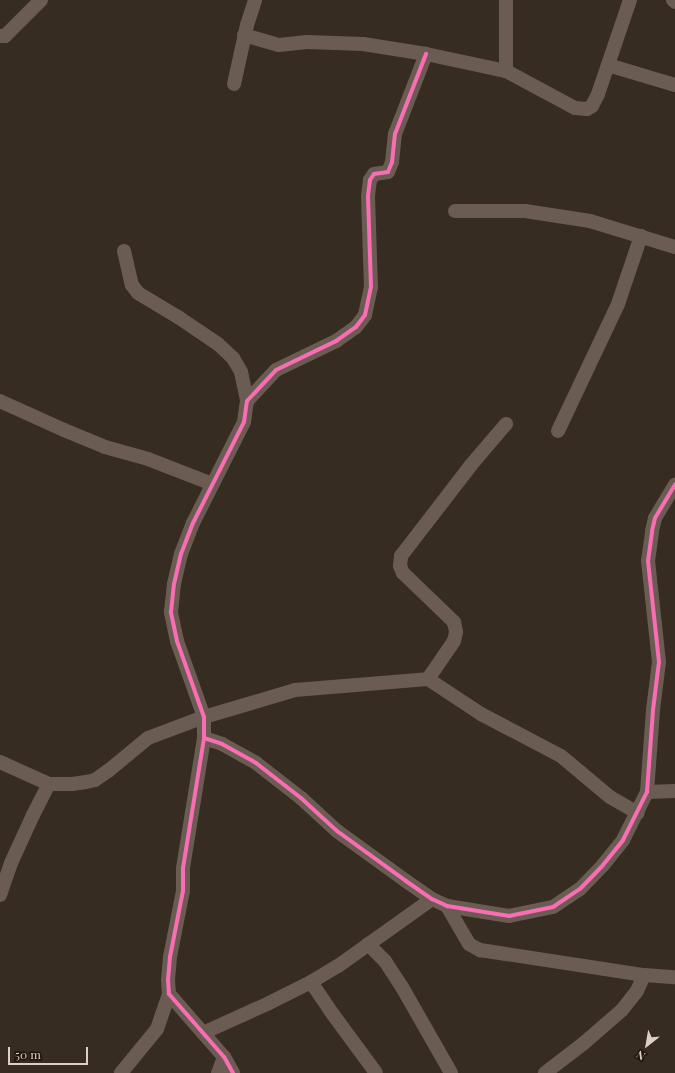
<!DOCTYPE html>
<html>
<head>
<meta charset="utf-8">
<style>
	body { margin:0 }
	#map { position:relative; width:675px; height:1073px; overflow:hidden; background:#372c21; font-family:"Playfair Display",serif }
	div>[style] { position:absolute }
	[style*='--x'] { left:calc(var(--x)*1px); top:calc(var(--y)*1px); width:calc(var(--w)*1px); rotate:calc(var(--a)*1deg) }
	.minor>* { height:14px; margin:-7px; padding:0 7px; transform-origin:7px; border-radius:7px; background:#6b5c53 }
	.cycleway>* { height:4px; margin:-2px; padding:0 2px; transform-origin:2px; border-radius:2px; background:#f96db3 }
	span { translate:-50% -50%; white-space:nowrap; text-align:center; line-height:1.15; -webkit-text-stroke:3.5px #1f160e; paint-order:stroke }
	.north { position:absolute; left:627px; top:1025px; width:40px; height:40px; -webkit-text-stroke:3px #1f160e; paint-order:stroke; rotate:211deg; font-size:11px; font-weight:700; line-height:16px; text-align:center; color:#ddcfc4 }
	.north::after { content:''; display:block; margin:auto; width:14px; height:18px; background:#ddcfc4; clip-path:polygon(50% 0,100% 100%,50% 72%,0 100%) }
	.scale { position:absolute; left:8px; top:1047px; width:80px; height:18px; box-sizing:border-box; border:2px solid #ddcfc4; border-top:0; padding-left:5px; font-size:12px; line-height:14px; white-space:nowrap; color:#ddcfc4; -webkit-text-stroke:3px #1f160e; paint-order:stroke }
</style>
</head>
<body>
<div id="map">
	<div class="minor">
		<i style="--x:673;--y:0;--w:3;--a:45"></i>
		<i style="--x:244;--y:35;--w:36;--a:16"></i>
		<i style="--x:279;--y:45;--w:28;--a:-6"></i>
		<i style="--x:307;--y:42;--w:56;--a:2"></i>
		<i style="--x:363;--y:44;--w:64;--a:9"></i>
		<i style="--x:426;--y:54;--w:82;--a:12"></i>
		<i style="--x:506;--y:71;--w:78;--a:28.2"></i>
		<i style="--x:575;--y:108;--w:12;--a:5"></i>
		<i style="--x:587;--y:109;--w:6;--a:-31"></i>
		<i style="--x:592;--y:106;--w:13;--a:-63"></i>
		<i style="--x:598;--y:94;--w:99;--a:-71.2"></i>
		<i style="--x:0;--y:36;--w:5;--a:0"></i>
		<i style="--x:5;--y:36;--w:51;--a:-45"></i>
		<i style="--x:608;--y:65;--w:70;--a:16.6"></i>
		<i style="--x:506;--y:71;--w:71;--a:-90"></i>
		<i style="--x:234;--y:84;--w:60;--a:-77.6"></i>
		<i style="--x:247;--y:25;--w:26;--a:-72"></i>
		<i style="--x:455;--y:211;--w:70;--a:0"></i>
		<i style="--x:525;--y:211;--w:66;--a:8.7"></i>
		<i style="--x:590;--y:221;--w:89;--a:17"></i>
		<i style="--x:124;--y:251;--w:35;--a:77"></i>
		<i style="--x:132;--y:285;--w:10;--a:53"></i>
		<i style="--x:138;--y:293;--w:47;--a:31"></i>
		<i style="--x:178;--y:317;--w:48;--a:34"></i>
		<i style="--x:218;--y:344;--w:21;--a:43"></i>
		<i style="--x:233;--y:358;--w:16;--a:60"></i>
		<i style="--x:241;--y:372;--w:30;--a:78"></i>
		<i style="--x:0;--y:401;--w:70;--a:24.4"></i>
		<i style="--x:64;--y:430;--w:44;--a:22.5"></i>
		<i style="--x:105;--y:447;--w:45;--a:15.6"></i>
		<i style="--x:148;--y:459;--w:69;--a:21.3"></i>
		<i style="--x:558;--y:431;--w:140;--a:-64.7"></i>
		<i style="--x:618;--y:304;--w:72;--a:-71.3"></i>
		<i style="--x:428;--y:679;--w:46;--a:-55.6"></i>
		<i style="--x:454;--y:641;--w:9;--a:-77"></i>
		<i style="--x:456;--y:632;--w:10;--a:-101"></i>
		<i style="--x:454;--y:622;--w:71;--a:-136.1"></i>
		<i style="--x:403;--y:573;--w:8;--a:-113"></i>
		<i style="--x:400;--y:566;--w:10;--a:-84"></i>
		<i style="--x:401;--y:556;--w:115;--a:-52.4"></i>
		<i style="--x:471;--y:465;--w:54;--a:-49.5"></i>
		<i style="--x:204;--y:738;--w:19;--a:18"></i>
		<i style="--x:222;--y:744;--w:39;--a:29"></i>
		<i style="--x:256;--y:763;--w:57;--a:37.9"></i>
		<i style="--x:301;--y:798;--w:49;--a:42.5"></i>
		<i style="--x:337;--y:831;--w:85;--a:35.9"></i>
		<i style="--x:406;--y:881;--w:32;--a:35"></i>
		<i style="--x:432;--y:899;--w:17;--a:25"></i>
		<i style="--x:447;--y:906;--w:63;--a:9.2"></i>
		<i style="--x:509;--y:916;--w:45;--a:-11.6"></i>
		<i style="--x:553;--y:907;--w:32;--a:-34"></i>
		<i style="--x:580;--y:889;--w:33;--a:-46"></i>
		<i style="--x:603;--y:865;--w:32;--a:-51"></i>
		<i style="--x:623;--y:840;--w:54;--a:-63.4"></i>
		<i style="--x:647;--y:792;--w:82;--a:-85.8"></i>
		<i style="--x:653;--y:710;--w:48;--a:-82.9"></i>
		<i style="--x:659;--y:662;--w:102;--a:-96.2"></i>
		<i style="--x:648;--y:561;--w:30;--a:-82"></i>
		<i style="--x:652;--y:531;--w:13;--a:-77"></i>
		<i style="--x:655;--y:518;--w:39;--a:-59"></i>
		<i style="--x:0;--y:762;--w:54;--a:24.2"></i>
		<i style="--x:49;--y:784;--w:23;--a:0"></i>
		<i style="--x:72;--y:784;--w:14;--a:-8"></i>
		<i style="--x:86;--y:782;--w:9;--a:-13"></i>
		<i style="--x:95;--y:780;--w:16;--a:-35"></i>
		<i style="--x:108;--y:771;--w:52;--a:-39.5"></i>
		<i style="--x:148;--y:738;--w:60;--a:-20.6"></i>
		<i style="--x:204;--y:717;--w:95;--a:-16.5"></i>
		<i style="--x:295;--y:690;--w:133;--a:-4.7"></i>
		<i style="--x:428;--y:679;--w:64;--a:33.4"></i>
		<i style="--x:481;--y:714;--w:90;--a:27.7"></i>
		<i style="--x:561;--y:756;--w:64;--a:39.9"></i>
		<i style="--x:610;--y:797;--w:32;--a:30"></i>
		<i style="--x:647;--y:792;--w:28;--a:-2"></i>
		<i style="--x:0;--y:895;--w:34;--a:-71"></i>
		<i style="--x:11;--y:863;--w:53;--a:-65.4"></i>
		<i style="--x:33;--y:815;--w:35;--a:-63"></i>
		<i style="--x:447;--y:906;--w:44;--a:59.9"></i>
		<i style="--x:469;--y:944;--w:13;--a:29"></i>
		<i style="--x:480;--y:950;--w:166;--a:8.7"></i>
		<i style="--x:644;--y:975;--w:31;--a:4"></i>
		<i style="--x:368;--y:944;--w:24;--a:45"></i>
		<i style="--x:385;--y:961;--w:31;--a:57"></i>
		<i style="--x:402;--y:987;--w:99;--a:60.3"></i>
		<i style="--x:311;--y:982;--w:37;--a:56"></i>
		<i style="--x:332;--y:1013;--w:74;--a:53.7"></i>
		<i style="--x:203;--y:1033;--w:72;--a:-24.4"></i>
		<i style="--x:269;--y:1003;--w:47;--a:-26.6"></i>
		<i style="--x:311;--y:982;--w:31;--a:-31"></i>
		<i style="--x:338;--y:966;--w:115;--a:-35.5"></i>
		<i style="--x:121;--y:1073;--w:57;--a:-50.7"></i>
		<i style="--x:157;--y:1029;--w:37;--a:-71"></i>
		<i style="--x:218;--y:1073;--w:17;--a:-69"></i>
		<i style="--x:233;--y:1073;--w:18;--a:-119"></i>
		<i style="--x:224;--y:1057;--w:84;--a:-131.1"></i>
		<i style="--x:169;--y:994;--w:14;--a:-94"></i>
		<i style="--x:168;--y:980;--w:23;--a:-85"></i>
		<i style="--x:170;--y:957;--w:67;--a:-78.9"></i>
		<i style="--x:183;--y:891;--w:23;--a:-90"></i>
		<i style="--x:183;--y:868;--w:132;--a:-80.8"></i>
		<i style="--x:204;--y:738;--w:21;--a:-90"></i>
		<i style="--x:204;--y:717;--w:81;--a:-109.6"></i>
		<i style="--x:177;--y:641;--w:30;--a:-102"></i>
		<i style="--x:171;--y:612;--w:28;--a:-84"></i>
		<i style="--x:174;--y:584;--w:31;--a:-77"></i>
		<i style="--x:181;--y:554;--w:33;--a:-69"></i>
		<i style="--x:193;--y:523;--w:113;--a:-63.2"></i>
		<i style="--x:244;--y:422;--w:21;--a:-82"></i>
		<i style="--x:247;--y:401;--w:42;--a:-46.9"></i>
		<i style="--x:276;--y:370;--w:67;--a:-25.8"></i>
		<i style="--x:336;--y:341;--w:24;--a:-35"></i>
		<i style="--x:356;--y:327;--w:15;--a:-53"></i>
		<i style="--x:365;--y:315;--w:29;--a:-78"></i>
		<i style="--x:371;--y:287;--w:91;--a:-91.9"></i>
		<i style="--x:368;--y:196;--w:16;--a:-83"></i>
		<i style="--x:370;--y:180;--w:7;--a:-56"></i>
		<i style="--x:374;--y:174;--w:14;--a:-8"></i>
		<i style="--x:388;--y:172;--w:11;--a:-68"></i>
		<i style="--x:392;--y:162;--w:28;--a:-84"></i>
		<i style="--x:395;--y:134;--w:86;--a:-68.8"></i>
		<i style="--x:545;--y:1073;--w:49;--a:-37.6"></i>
		<i style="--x:584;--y:1043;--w:50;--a:-41"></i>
		<i style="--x:622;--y:1010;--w:24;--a:-52"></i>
		<i style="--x:637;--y:991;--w:17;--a:-66"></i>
	</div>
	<div class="cycleway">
		<i style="--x:204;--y:738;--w:19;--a:18"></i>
		<i style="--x:222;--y:744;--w:39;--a:29"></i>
		<i style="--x:256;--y:763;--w:57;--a:37.9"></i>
		<i style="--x:301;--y:798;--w:49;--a:42.5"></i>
		<i style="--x:337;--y:831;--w:85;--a:35.9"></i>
		<i style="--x:406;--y:881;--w:32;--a:35"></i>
		<i style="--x:432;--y:899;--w:17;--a:25"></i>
		<i style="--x:447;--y:906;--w:63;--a:9.2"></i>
		<i style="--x:509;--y:916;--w:45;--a:-11.6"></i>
		<i style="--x:553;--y:907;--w:32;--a:-34"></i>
		<i style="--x:580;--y:889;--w:33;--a:-46"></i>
		<i style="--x:603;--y:865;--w:32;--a:-51"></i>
		<i style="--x:623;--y:840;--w:54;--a:-63.4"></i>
		<i style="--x:647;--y:792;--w:82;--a:-85.8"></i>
		<i style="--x:653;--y:710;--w:48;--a:-82.9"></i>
		<i style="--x:659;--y:662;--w:102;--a:-96.2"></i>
		<i style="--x:648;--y:561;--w:30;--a:-82"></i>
		<i style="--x:652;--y:531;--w:13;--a:-77"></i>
		<i style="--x:655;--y:518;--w:39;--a:-59"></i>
		<i style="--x:233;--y:1073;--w:18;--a:-119"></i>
		<i style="--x:224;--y:1057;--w:84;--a:-131.1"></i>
		<i style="--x:169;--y:994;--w:14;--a:-94"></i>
		<i style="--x:168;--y:980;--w:23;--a:-85"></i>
		<i style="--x:170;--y:957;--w:67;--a:-78.9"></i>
		<i style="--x:183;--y:891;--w:23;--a:-90"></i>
		<i style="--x:183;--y:868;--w:132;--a:-80.8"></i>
		<i style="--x:204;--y:738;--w:21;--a:-90"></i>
		<i style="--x:204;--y:717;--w:81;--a:-109.6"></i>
		<i style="--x:177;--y:641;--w:30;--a:-102"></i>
		<i style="--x:171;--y:612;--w:28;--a:-84"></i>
		<i style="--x:174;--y:584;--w:31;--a:-77"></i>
		<i style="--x:181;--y:554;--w:33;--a:-69"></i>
		<i style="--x:193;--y:523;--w:113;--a:-63.2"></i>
		<i style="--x:244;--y:422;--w:21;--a:-82"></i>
		<i style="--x:247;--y:401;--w:42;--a:-46.9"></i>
		<i style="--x:276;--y:370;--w:67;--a:-25.8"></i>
		<i style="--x:336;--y:341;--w:24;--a:-35"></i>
		<i style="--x:356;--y:327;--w:15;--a:-53"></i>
		<i style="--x:365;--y:315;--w:29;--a:-78"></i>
		<i style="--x:371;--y:287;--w:91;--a:-91.9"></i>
		<i style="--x:368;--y:196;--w:16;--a:-83"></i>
		<i style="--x:370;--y:180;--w:7;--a:-56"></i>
		<i style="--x:374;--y:174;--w:14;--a:-8"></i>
		<i style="--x:388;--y:172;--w:11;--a:-68"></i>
		<i style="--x:392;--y:162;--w:28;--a:-84"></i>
		<i style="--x:395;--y:134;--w:86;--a:-68.8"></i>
	</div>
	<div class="north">N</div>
	<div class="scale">50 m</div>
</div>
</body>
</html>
